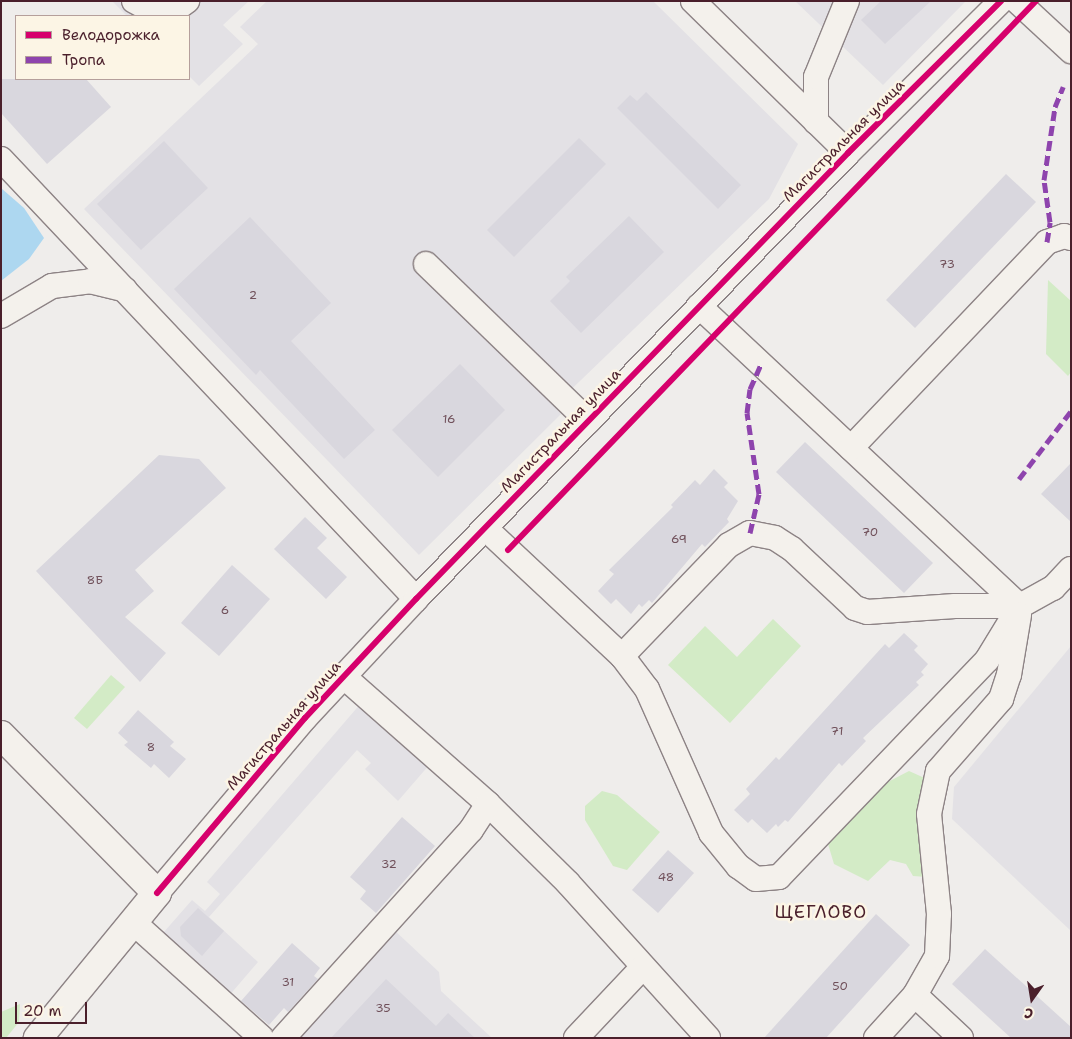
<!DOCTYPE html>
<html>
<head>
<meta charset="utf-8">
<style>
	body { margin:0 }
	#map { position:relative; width:1072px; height:1039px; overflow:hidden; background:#efedeb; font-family:"Shantell Sans",sans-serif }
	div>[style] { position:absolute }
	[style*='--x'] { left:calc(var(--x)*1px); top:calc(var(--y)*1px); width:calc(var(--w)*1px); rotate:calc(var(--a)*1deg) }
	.built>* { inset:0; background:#e3e1e5 }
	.green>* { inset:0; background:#d3ebc6 }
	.water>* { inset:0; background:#add7f0 }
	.building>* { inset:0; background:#d9d7de }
	.roads { filter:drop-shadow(1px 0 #8d8385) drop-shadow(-1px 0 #8d8385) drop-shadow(0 1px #8d8385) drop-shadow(0 -1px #8d8385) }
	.minor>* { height:24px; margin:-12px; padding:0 12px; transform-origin:12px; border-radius:12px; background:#f4f1ec }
	.major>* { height:28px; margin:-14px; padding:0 14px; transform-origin:14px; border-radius:14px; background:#f4f1ec }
	.quiet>* { height:5px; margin-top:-2.5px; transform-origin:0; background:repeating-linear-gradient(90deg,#8e44ad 0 10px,transparent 0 15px) }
	.cycleway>* { height:6px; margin:-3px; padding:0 3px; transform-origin:3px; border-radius:3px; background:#d6006c }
	span { translate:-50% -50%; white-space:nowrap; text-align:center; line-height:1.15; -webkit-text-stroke:5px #fcf5e5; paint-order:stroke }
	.number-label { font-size:12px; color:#70505a }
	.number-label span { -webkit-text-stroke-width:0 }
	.street-label { font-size:15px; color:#4a1f2b }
	.quarter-label { font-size:18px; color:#4a1f2b; letter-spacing:1px }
	.frame { position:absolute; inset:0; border:2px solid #4a1f2b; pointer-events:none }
	.legend { position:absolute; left:15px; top:15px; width:175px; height:65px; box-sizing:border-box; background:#fcf5e5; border:1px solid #b59f9b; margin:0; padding:6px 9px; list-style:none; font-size:15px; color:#4a1f2b }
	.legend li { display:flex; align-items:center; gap:10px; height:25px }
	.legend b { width:25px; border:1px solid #b59f9b }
	.north { position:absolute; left:1007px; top:974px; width:50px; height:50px; -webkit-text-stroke:4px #fcf5e5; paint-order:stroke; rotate:193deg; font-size:14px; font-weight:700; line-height:20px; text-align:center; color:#4a1f2b }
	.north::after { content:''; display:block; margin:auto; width:18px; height:22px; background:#4a1f2b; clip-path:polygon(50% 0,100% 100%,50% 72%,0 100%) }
	.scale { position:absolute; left:15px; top:1002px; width:72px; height:22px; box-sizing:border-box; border:2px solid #4a1f2b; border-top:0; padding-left:6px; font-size:15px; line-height:18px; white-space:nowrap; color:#4a1f2b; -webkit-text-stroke:4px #fcf5e5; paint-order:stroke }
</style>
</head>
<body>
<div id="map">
	<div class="built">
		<i style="clip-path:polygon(112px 1px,249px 1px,223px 25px,243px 44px,199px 86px,189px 76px,189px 16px,127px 16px)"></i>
		<i style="clip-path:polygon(267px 1px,653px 1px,798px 144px,769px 199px,554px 406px,561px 414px,419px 555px,84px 209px,258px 44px,240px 27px)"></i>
		<i style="clip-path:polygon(795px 1px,966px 1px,883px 85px)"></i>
		<i style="clip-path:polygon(1071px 646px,1071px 931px,952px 819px,954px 787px)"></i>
		<i style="clip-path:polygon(362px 702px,430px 764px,398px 801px,365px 769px,371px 763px,357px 750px,209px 917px,258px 962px,216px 1011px,149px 949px,192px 900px,205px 911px,220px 894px,207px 882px)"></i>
		<i style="clip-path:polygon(392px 928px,439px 972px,441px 991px,492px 1038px,291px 1038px)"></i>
	</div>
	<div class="green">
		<i style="clip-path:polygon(1048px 280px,1071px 301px,1071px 372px,1068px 376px,1046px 354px)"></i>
		<i style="clip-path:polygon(773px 619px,801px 646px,730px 723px,668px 665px,705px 626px,737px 657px)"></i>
		<i style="clip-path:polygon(111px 675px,125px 687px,87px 729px,74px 718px)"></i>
		<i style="clip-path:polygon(909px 771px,929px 780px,927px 877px,913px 876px,906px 864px,890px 860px,868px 881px,834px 864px,828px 844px,884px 784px)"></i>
		<i style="clip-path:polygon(602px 791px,617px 795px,660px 832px,627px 870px,613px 866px,585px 820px,585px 806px)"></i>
		<i style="clip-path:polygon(20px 1004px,19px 1022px,6px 1038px,1px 1038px,1px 1012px)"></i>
	</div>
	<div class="water">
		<i style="clip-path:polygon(1px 188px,24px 208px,44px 238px,29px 259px,1px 281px)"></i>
	</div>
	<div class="building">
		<i style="clip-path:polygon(881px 1px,931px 1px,885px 44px,861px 20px)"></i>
		<i style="clip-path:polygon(1px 79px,86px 79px,111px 107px,47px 164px,1px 113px)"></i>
		<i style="clip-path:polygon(646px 92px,741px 185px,718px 209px,617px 108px,630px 95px,637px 101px)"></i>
		<i style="clip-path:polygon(579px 138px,606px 164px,514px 257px,487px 230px)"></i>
		<i style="clip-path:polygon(164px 141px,208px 188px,141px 250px,97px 204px)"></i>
		<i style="clip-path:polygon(1006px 174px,1036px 202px,915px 328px,886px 300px)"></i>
		<i style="clip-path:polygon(629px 216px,664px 252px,581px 333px,550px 301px,570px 281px,566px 277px)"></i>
		<i style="clip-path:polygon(250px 217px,331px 303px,291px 341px,375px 430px,344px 459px,260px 370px,256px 375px,174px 289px)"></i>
		<i style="clip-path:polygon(460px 364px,505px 410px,438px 477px,392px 430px)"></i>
		<i style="clip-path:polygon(805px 442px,933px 563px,904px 593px,776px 472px)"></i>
		<i style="clip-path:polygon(159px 455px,199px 459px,226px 488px,135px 570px,154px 591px,125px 617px,166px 653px,140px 682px,36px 571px)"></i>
		<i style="clip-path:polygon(1071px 463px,1071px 522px,1041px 494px)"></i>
		<i style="clip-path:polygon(714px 469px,728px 483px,724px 487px,738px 501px,727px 519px,729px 522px,705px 547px,702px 544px,652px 603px,649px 600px,642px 607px,639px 604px,631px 614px,616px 599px,611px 604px,598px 591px,614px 574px,609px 570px,673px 507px,671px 505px,695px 480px,700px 485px)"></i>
		<i style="clip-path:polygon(305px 517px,327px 538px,317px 548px,347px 577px,326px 599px,274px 549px)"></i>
		<i style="clip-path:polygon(232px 565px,270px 599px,219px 656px,181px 623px)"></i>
		<i style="clip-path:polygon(904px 633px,918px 646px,914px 650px,928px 664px,921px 672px,924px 675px,916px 682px,919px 685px,863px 738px,866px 741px,842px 766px,839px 763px,788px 822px,785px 820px,778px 827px,776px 824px,767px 833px,752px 819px,748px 823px,734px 810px,750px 794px,746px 789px,776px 757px,779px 760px,885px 644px,889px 648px)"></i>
		<i style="clip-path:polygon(138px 710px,174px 742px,170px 746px,186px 759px,169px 778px,154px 764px,151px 768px,124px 745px,128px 742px,118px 733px)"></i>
		<i style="clip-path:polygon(402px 817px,435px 846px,376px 913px,360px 899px,366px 891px,350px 877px)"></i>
		<i style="clip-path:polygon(668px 850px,694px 873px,658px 913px,632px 890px)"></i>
		<i style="clip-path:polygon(198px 908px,224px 931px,202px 956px,181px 936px,180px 927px)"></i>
		<i style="clip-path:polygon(876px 914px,910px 945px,826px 1038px,764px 1038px)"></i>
		<i style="clip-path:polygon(292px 943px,320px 968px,314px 976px,318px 979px,288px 1012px,284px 1008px,269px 1025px,241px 1001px)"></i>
		<i style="clip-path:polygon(985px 949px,1071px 1027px,1071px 1038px,1011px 1038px,952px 984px)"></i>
		<i style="clip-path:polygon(386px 979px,436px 1026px,448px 1013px,475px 1038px,331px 1038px)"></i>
	</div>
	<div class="roads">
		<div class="minor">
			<i style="--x:134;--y:1;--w:19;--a:28"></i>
			<i style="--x:151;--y:10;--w:29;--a:-8"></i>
			<i style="--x:180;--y:6;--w:9;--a:-36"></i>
			<i style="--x:693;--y:1;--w:217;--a:44.4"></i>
			<i style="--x:1017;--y:1;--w:74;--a:42.8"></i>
			<i style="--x:816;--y:122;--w:45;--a:-90"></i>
			<i style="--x:816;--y:77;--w:82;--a:-67.8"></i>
			<i style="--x:1;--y:159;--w:605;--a:46.67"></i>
			<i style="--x:426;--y:264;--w:226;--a:44.1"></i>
			<i style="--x:699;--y:306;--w:439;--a:43.1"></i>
			<i style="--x:1;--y:316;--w:59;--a:-30.5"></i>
			<i style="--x:52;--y:286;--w:38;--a:-7"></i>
			<i style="--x:90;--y:281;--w:36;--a:14"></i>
			<i style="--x:851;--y:448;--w:284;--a:-46.4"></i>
			<i style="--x:1047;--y:242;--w:18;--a:-19"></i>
			<i style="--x:1064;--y:236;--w:7;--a:16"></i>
			<i style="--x:485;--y:528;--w:187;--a:43.1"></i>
			<i style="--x:622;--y:656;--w:41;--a:52.9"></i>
			<i style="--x:647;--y:689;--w:158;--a:66"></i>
			<i style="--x:711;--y:833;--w:43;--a:50.7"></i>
			<i style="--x:738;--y:866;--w:22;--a:36"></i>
			<i style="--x:756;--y:879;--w:23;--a:-5"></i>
			<i style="--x:779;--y:877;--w:301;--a:-46.2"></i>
			<i style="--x:987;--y:660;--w:63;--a:-58.6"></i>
			<i style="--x:1020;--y:606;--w:38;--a:-29"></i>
			<i style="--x:1053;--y:588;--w:26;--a:-47"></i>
			<i style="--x:622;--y:656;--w:154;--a:-46.1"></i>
			<i style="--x:729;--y:545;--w:24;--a:-30"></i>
			<i style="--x:750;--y:533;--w:25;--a:11"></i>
			<i style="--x:775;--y:538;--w:20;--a:33"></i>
			<i style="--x:792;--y:549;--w:86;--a:43.1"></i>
			<i style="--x:855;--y:608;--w:13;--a:18"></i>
			<i style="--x:867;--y:612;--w:88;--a:-3.9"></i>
			<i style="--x:955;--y:606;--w:65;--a:0"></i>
			<i style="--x:343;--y:676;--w:193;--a:41.4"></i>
			<i style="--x:488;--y:804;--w:112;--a:44.6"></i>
			<i style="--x:568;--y:883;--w:209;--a:47.9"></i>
			<i style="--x:157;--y:893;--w:229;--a:-49.8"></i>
			<i style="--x:305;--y:718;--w:163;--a:-47"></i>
			<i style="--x:416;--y:599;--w:621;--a:-45.91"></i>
			<i style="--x:848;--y:153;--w:216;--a:-44.8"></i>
			<i style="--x:133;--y:922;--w:173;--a:42"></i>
			<i style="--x:915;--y:995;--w:63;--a:43.1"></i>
			<i style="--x:283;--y:1038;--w:280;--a:-47.9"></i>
			<i style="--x:471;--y:830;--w:31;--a:-57"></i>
			<i style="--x:576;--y:1038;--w:96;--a:-46.7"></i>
			<i style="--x:876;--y:1038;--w:58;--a:-47.8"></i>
			<i style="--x:915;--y:995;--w:45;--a:-60.6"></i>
			<i style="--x:937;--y:956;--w:42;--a:-87.3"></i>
			<i style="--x:939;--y:914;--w:100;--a:-95.7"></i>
			<i style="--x:929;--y:814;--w:44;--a:-78.2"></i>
			<i style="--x:938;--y:771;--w:96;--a:-48.8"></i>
			<i style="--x:1001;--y:699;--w:25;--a:-72"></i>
			<i style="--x:1009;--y:675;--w:61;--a:-80.5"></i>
		</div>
		<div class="major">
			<i style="--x:1;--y:735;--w:222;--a:45.4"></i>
			<i style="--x:157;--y:893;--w:188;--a:129.4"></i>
		</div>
	</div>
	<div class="quiet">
		<i style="--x:1047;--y:242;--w:20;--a:-81"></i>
		<i style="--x:1050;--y:222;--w:42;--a:-98.1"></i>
		<i style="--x:1044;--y:180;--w:74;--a:-81.4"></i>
		<i style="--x:1055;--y:107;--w:22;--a:-68"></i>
		<i style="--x:1019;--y:479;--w:86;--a:-52.6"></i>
		<i style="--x:750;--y:533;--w:40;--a:-77"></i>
		<i style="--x:759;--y:494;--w:82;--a:-98.4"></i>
		<i style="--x:747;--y:413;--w:24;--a:-83"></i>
		<i style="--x:750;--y:389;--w:27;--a:-66"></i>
	</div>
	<div class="cycleway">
		<i style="--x:508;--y:550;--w:762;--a:-46.12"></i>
		<i style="--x:157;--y:893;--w:229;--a:-49.8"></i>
		<i style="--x:305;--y:718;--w:163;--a:-47"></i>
		<i style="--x:416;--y:599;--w:621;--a:-45.91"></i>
		<i style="--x:848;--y:153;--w:216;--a:-44.8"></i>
	</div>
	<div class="number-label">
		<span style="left:947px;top:265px">73</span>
		<span style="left:253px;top:296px">2</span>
		<span style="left:449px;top:420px">16</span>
		<span style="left:870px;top:533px">70</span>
		<span style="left:679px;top:540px">69</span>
		<span style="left:95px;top:581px">8Б</span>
		<span style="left:225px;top:611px">6</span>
		<span style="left:837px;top:732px">71</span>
		<span style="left:151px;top:748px">8</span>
		<span style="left:389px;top:865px">32</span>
		<span style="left:666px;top:878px">48</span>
		<span style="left:288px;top:983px">31</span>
		<span style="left:840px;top:987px">50</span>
		<span style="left:383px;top:1009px">35</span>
	</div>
	<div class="street-label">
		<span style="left:844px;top:141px;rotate:-45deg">Магистральная улица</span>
		<span style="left:561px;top:431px;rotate:-46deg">Магистральная улица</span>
		<span style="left:284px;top:726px;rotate:-49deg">Магистральная улица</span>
	</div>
	<div class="quarter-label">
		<span style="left:821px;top:912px">ЩЕГЛОВО</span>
	</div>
	<div class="frame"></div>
	<ul class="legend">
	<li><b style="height:6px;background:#d6006c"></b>Велодорожка</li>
	<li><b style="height:6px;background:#8e44ad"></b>Тропа</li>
	</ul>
	<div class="north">С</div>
	<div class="scale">20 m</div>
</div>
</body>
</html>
